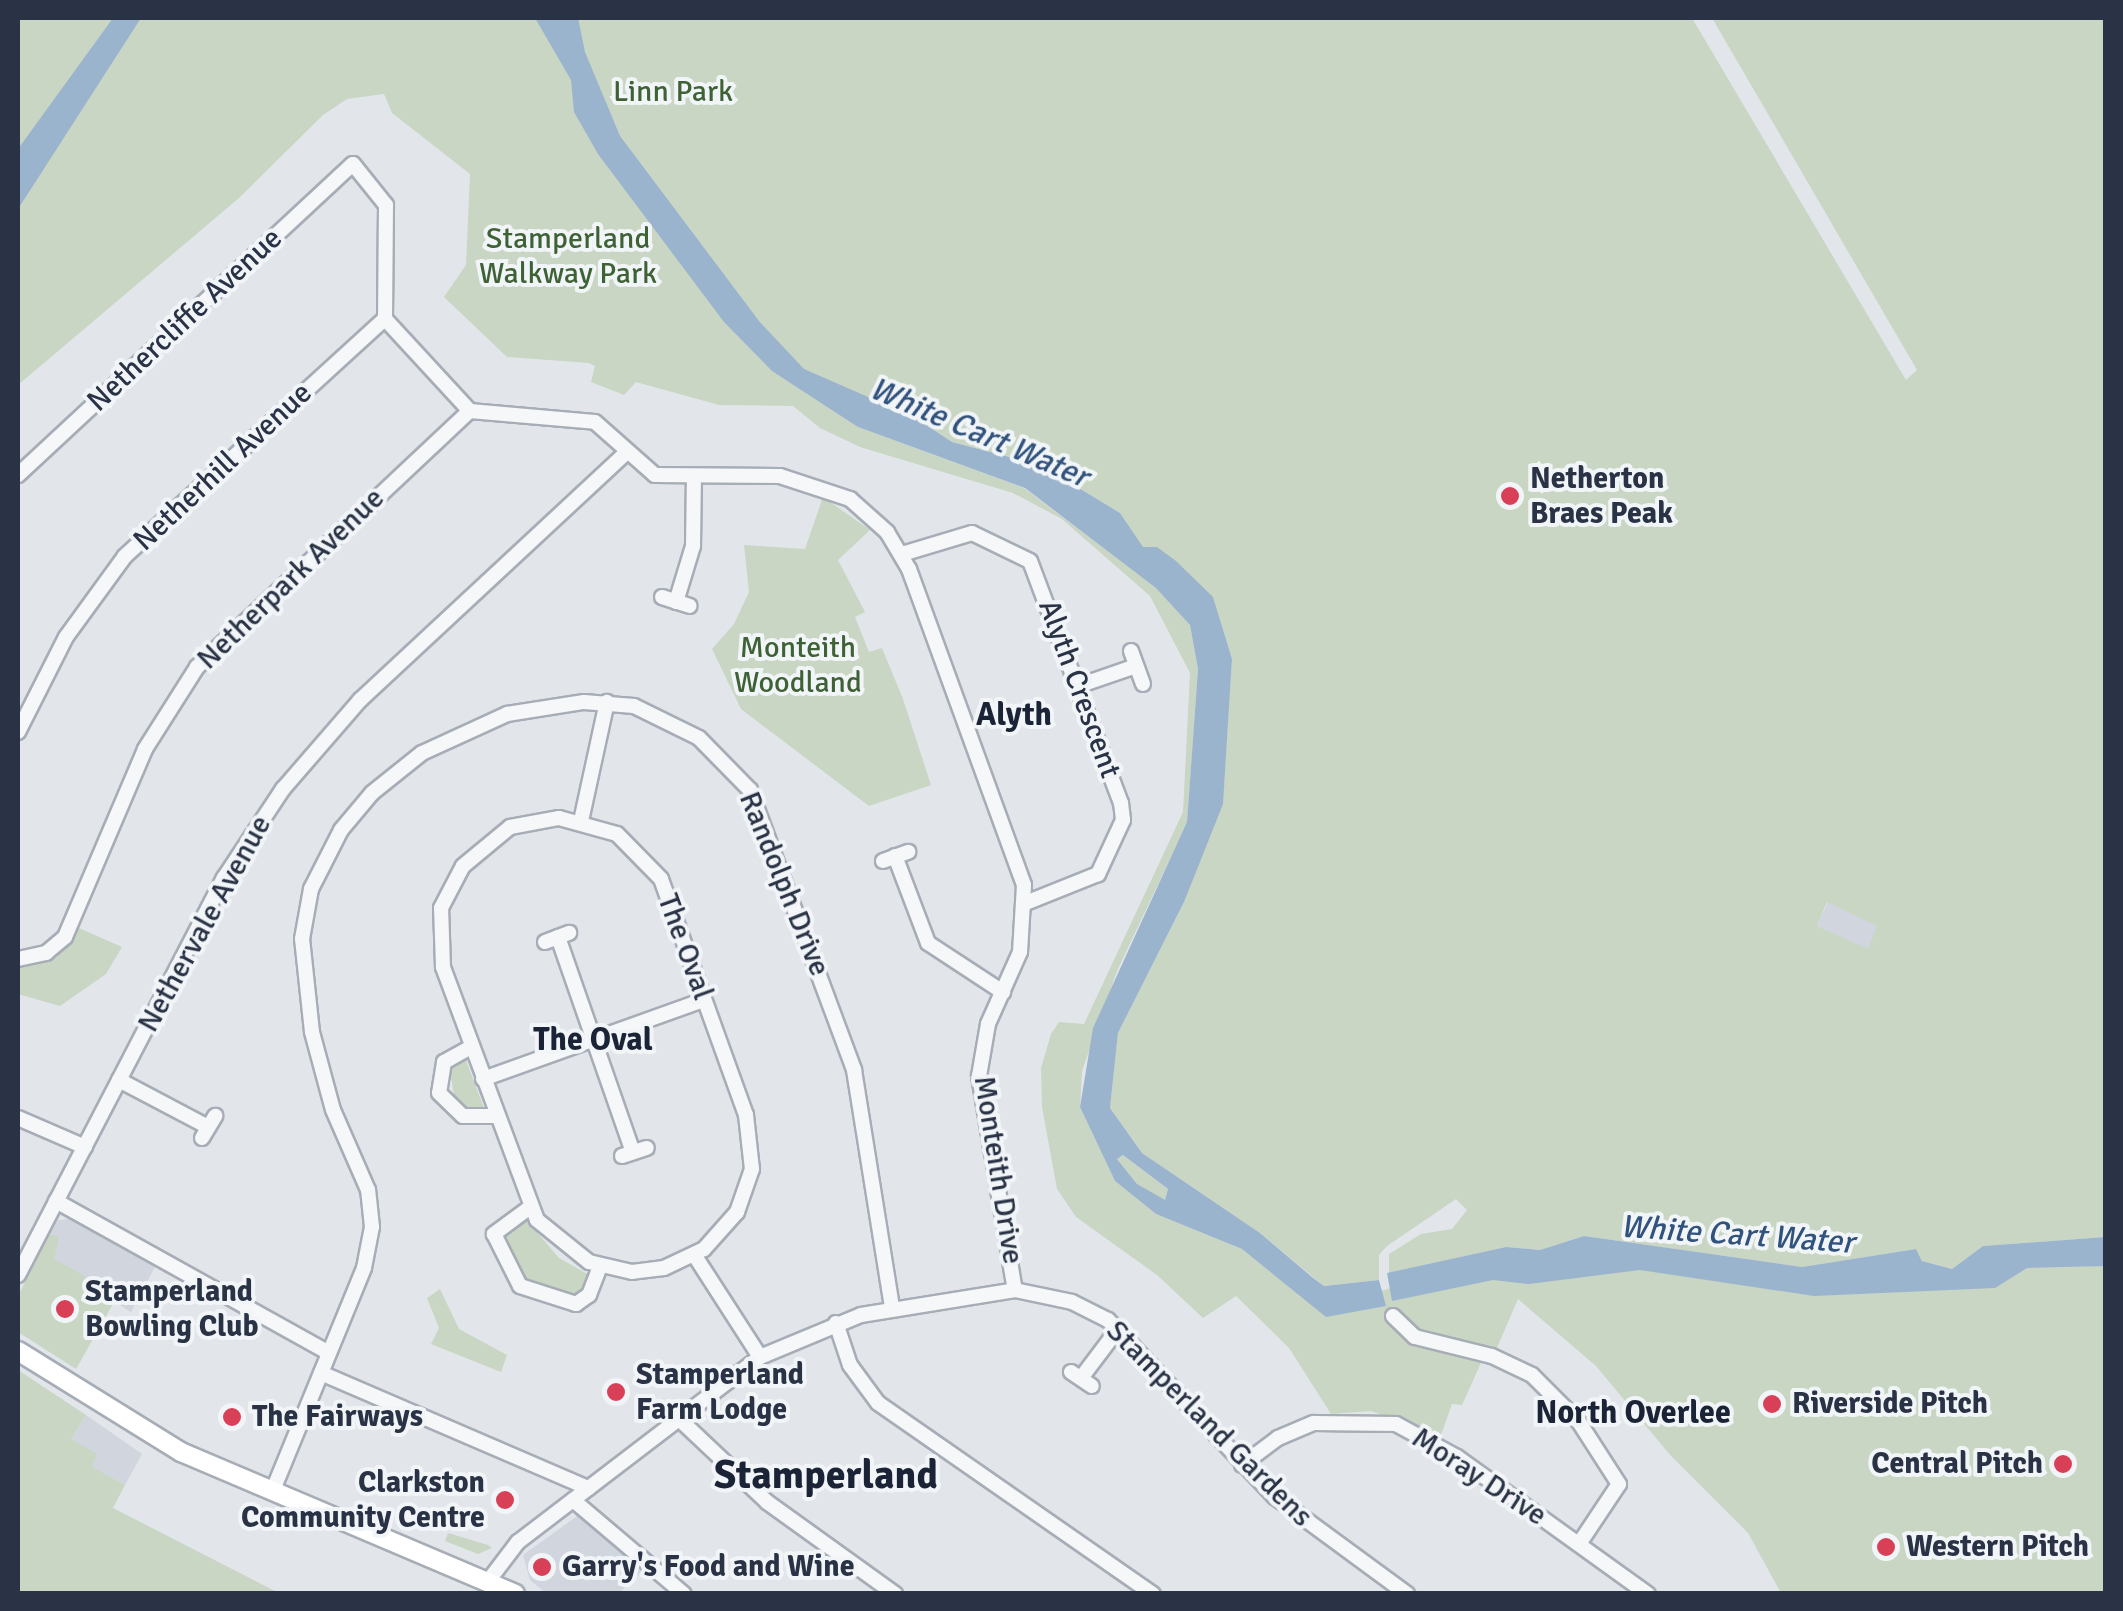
<!DOCTYPE html>
<html>
<head>
<meta charset="utf-8">
<style>
	body { margin:0 }
	#map { position:relative; width:2123px; height:1611px; overflow:hidden; background:#e2e6eb; font-family:Signika,sans-serif }
	div>[style] { position:absolute }
	[style*='--x'] { left:calc(var(--x)*1px); top:calc(var(--y)*1px); width:calc(var(--w)*1px); rotate:calc(var(--a)*1deg) }
	.built>* { inset:0; background:#d0d5de }
	.green>* { inset:0; background:#c8d6c3 }
	.water>* { inset:0; background:#9bb4ce }
	.roads { filter:drop-shadow(2px 0 #a7adb6) drop-shadow(-2px 0 #a7adb6) drop-shadow(0 2px #a7adb6) drop-shadow(0 -2px #a7adb6) }
	.minor>* { height:14px; margin:-7px; padding:0 7px; transform-origin:7px; border-radius:7px; background:#f5f7f9 }
	.major>* { height:18px; margin:-9px; padding:0 9px; transform-origin:9px; border-radius:9px; background:#fff }
	.dots>* { width:28px; height:28px; translate:-50% -50%; box-sizing:border-box; border:5px solid #f2f5f8; border-radius:50% }
	span { translate:-50% -50%; white-space:nowrap; text-align:center; line-height:1.15; -webkit-text-stroke:8px #f2f5f8; paint-order:stroke }
	.park-label { font-size:30px; color:#3e6235 }
	.street-label { font-size:30px; color:#293345 }
	.poi-label { font-size:30px; color:#293345; font-weight:700 }
	.left { translate:0 -50%; text-align:left }
	.right { translate:-100% -50%; text-align:right }
	.water-label { font-size:32px; color:#30527c; font-style:italic }
	.neighbourhood-label { font-size:32px; color:#1b2436; font-weight:700 }
	.district-label { font-size:40px; color:#1b2436; font-weight:700 }
	.frame { position:absolute; inset:0; border:20px solid #293345; pointer-events:none }
</style>
</head>
<body>
<div id="map">
	<div class="built">
		<i style="clip-path:polygon(1828px 902px,1878px 926px,1868px 950px,1817px 926px)"></i>
		<i style="clip-path:polygon(69px 1219px,155px 1267px,131px 1312px,115px 1302px,117px 1295px,53px 1259px,58px 1239px,50px 1234px,58px 1220px)"></i>
		<i style="clip-path:polygon(86px 1415px,142px 1454px,125px 1485px,91px 1467px,71px 1439px)"></i>
		<i style="clip-path:polygon(580px 1514px,646px 1567px,619px 1593px,547px 1594px,530px 1580px,523px 1555px)"></i>
	</div>
	<div class="green">
		<i style="clip-path:polygon(evenodd,18px 18px,1692px 18px,1906px 380px,1917px 370px,1712px 18px,2105px 18px,2105px 1237px,1983px 1246px,1952px 1269px,1922px 1261px,1916px 1249px,1802px 1267px,1584px 1236px,1540px 1250px,1506px 1247px,1389px 1273px,1389px 1254px,1421px 1234px,1452px 1229px,1467px 1210px,1456px 1199px,1387px 1246px,1379px 1255px,1379px 1280px,1324px 1286px,1260px 1233px,1142px 1153px,1110px 1108px,1118px 1033px,1184px 902px,1224px 785px,1232px 659px,1213px 598px,1151px 547px,1143px 548px,1120px 513px,1074px 485px,1021px 460px,952px 442px,914px 417px,823px 380px,804px 370px,759px 321px,735px 314px,858px 427px,1024px 488px,1157px 588px,1190px 625px,1198px 669px,1187px 823px,1117px 971px,1082px 1071px,1080px 1107px,1115px 1181px,1156px 1214px,1242px 1249px,1319px 1310px,1420px 1279px,1612px 1258px,1915px 1277px,2105px 1253px,2105px 1593px,1781px 1593px,1748px 1533px,1671px 1456px,1596px 1366px,1518px 1299px,1496px 1350px,1485px 1354px,1462px 1405px,1452px 1404px,1441px 1435px,1371px 1411px,1331px 1414px,1289px 1348px,1236px 1296px,1203px 1318px,1157px 1275px,1076px 1217px,1057px 1189px,1042px 1107px,1041px 1068px,1051px 1034px,1059px 1022px,1084px 1024px,1183px 812px,1190px 673px,1150px 596px,1062px 519px,1013px 493px,860px 447px,820px 428px,793px 406px,719px 405px,636px 382px,624px 395px,591px 382px,595px 366px,589px 363px,507px 357px,444px 297px,466px 265px,470px 174px,392px 113px,384px 94px,347px 99px,323px 115px,239px 198px,18px 385px,18px 18px,1827px 902px,1877px 926px,1868px 949px,1817px 926px,1827px 902px)"></i>
		<i style="clip-path:polygon(823px 497px,870px 530px,838px 560px,865px 612px,855px 617px,869px 652px,882px 648px,903px 699px,931px 785px,869px 806px,741px 709px,712px 649px,734px 624px,749px 592px,744px 545px,805px 549px)"></i>
		<i style="clip-path:polygon(79px 928px,122px 947px,106px 974px,60px 1006px,18px 994px,18px 966px,56px 958px)"></i>
		<i style="clip-path:polygon(464px 1055px,484px 1108px,478px 1116px,454px 1095px,451px 1077px,443px 1074px)"></i>
		<i style="clip-path:polygon(1123px 1155px,1168px 1189px,1165px 1201px,1137px 1184px,1117px 1159px)"></i>
		<i style="clip-path:polygon(524px 1217px,559px 1258px,589px 1275px,584px 1295px,574px 1300px,526px 1285px,499px 1240px)"></i>
		<i style="clip-path:polygon(50px 1234px,59px 1238px,54px 1259px,118px 1295px,76px 1369px,18px 1332px,18px 1296px)"></i>
		<i style="clip-path:polygon(440px 1289px,459px 1329px,507px 1355px,501px 1372px,431px 1344px,439px 1328px,427px 1298px)"></i>
		<i style="clip-path:polygon(18px 1370px,86px 1415px,71px 1439px,97px 1454px,92px 1467px,125px 1485px,113px 1508px,279px 1593px,18px 1593px)"></i>
		<i style="clip-path:polygon(448px 1533px,488px 1545px,492px 1548px,478px 1554px,445px 1541px)"></i>
	</div>
	<div class="water">
		<i style="clip-path:polygon(113px 18px,141px 18px,18px 209px,18px 149px)"></i>
		<i style="clip-path:polygon(evenodd,535px 18px,578px 18px,585px 52px,620px 136px,759px 321px,804px 369px,914px 417px,952px 442px,1021px 460px,1074px 485px,1120px 513px,1143px 547px,1157px 547px,1176px 561px,1213px 597px,1232px 659px,1223px 804px,1184px 902px,1118px 1033px,1110px 1108px,1142px 1153px,1260px 1233px,1312px 1277px,1324px 1286px,1379px 1280px,1386px 1306px,1326px 1317px,1242px 1249px,1156px 1214px,1115px 1181px,1080px 1107px,1093px 1028px,1187px 822px,1198px 669px,1190px 625px,1156px 588px,1025px 488px,858px 427px,772px 371px,724px 322px,598px 154px,574px 112px,571px 80px,535px 18px,1123px 1155px,1168px 1189px,1165px 1200px,1137px 1184px,1117px 1159px,1123px 1155px)"></i>
		<i style="clip-path:polygon(1584px 1236px,1802px 1267px,1916px 1249px,1922px 1261px,1952px 1269px,1983px 1246px,2105px 1237px,2105px 1266px,2027px 1268px,1995px 1288px,1814px 1296px,1640px 1270px,1529px 1284px,1493px 1280px,1392px 1301px,1387px 1273px,1506px 1247px,1540px 1250px)"></i>
	</div>
	<div class="roads">
		<div class="minor">
			<i style="--x:18;--y:475;--w:457;--a:-42.9"></i>
			<i style="--x:353;--y:164;--w:53;--a:51.2"></i>
			<i style="--x:386;--y:205;--w:114;--a:90.5"></i>
			<i style="--x:385;--y:319;--w:125;--a:47.3"></i>
			<i style="--x:470;--y:411;--w:125;--a:5"></i>
			<i style="--x:595;--y:422;--w:80;--a:41.5"></i>
			<i style="--x:655;--y:475;--w:125;--a:0.5"></i>
			<i style="--x:780;--y:476;--w:74;--a:18.2"></i>
			<i style="--x:850;--y:499;--w:50;--a:41.7"></i>
			<i style="--x:887;--y:532;--w:43;--a:59.3"></i>
			<i style="--x:909;--y:569;--w:336;--a:70"></i>
			<i style="--x:1024;--y:885;--w:67;--a:93.4"></i>
			<i style="--x:1020;--y:952;--w:79;--a:114"></i>
			<i style="--x:988;--y:1024;--w:53;--a:99.8"></i>
			<i style="--x:979;--y:1076;--w:217;--a:80.5"></i>
			<i style="--x:902;--y:554;--w:73;--a:-16.7"></i>
			<i style="--x:972;--y:533;--w:64;--a:25.8"></i>
			<i style="--x:1030;--y:561;--w:259;--a:69.4"></i>
			<i style="--x:1121;--y:803;--w:17;--a:83"></i>
			<i style="--x:1123;--y:820;--w:60;--a:114.8"></i>
			<i style="--x:1098;--y:874;--w:78;--a:158.1"></i>
			<i style="--x:662;--y:597;--w:29;--a:18"></i>
			<i style="--x:676;--y:602;--w:59;--a:-73.1"></i>
			<i style="--x:693;--y:546;--w:70;--a:-89.2"></i>
			<i style="--x:1131;--y:651;--w:35;--a:70"></i>
			<i style="--x:1078;--y:686;--w:61;--a:-19"></i>
			<i style="--x:18;--y:732;--w:106;--a:-63.2"></i>
			<i style="--x:66;--y:637;--w:100;--a:-53.9"></i>
			<i style="--x:125;--y:556;--w:352;--a:-42.4"></i>
			<i style="--x:559;--y:818;--w:60;--a:15.4"></i>
			<i style="--x:617;--y:834;--w:63;--a:45.6"></i>
			<i style="--x:661;--y:879;--w:251;--a:70.2"></i>
			<i style="--x:746;--y:1115;--w:54;--a:83.7"></i>
			<i style="--x:752;--y:1169;--w:46;--a:109.2"></i>
			<i style="--x:737;--y:1212;--w:50;--a:131.7"></i>
			<i style="--x:704;--y:1249;--w:44;--a:154.6"></i>
			<i style="--x:664;--y:1268;--w:32;--a:173"></i>
			<i style="--x:632;--y:1272;--w:44;--a:-166.9"></i>
			<i style="--x:589;--y:1262;--w:67;--a:-141.1"></i>
			<i style="--x:537;--y:1220;--w:270;--a:-110.4"></i>
			<i style="--x:443;--y:967;--w:59;--a:-91.9"></i>
			<i style="--x:441;--y:908;--w:47;--a:-62.4"></i>
			<i style="--x:463;--y:866;--w:61;--a:-39.7"></i>
			<i style="--x:510;--y:827;--w:50;--a:-10.4"></i>
			<i style="--x:581;--y:821;--w:122;--a:-77.7"></i>
			<i style="--x:895;--y:856;--w:93;--a:69.2"></i>
			<i style="--x:928;--y:943;--w:90;--a:33.2"></i>
			<i style="--x:883;--y:861;--w:27;--a:-20"></i>
			<i style="--x:558;--y:937;--w:228;--a:70.8"></i>
			<i style="--x:545;--y:942;--w:26;--a:-21"></i>
			<i style="--x:18;--y:959;--w:29;--a:-12"></i>
			<i style="--x:46;--y:953;--w:25;--a:-40"></i>
			<i style="--x:65;--y:937;--w:204;--a:-66.9"></i>
			<i style="--x:145;--y:749;--w:97;--a:-57.6"></i>
			<i style="--x:197;--y:667;--w:374;--a:-43.2"></i>
			<i style="--x:471;--y:1047;--w:31;--a:151"></i>
			<i style="--x:444;--y:1062;--w:31;--a:99"></i>
			<i style="--x:439;--y:1093;--w:33;--a:44"></i>
			<i style="--x:463;--y:1116;--w:33;--a:0"></i>
			<i style="--x:483;--y:1079;--w:235;--a:-19.7"></i>
			<i style="--x:119;--y:1080;--w:101;--a:27.8"></i>
			<i style="--x:18;--y:1118;--w:73;--a:23.4"></i>
			<i style="--x:202;--y:1138;--w:26;--a:-59"></i>
			<i style="--x:622;--y:1156;--w:26;--a:-18"></i>
			<i style="--x:56;--y:1201;--w:312;--a:29.1"></i>
			<i style="--x:529;--y:1208;--w:44;--a:143.4"></i>
			<i style="--x:494;--y:1234;--w:58;--a:63.4"></i>
			<i style="--x:520;--y:1286;--w:59;--a:17.8"></i>
			<i style="--x:576;--y:1304;--w:16;--a:-35"></i>
			<i style="--x:589;--y:1295;--w:31;--a:-69"></i>
			<i style="--x:695;--y:1256;--w:120;--a:57.2"></i>
			<i style="--x:18;--y:1275;--w:447;--a:-62.6"></i>
			<i style="--x:224;--y:878;--w:107;--a:-56.5"></i>
			<i style="--x:283;--y:789;--w:118;--a:-49.1"></i>
			<i style="--x:360;--y:700;--w:363;--a:-42.9"></i>
			<i style="--x:1393;--y:1316;--w:30;--a:44"></i>
			<i style="--x:1415;--y:1337;--w:79;--a:13.9"></i>
			<i style="--x:1492;--y:1356;--w:44;--a:25.4"></i>
			<i style="--x:1532;--y:1375;--w:66;--a:45"></i>
			<i style="--x:1579;--y:1422;--w:74;--a:57.2"></i>
			<i style="--x:1619;--y:1484;--w:72;--a:123.7"></i>
			<i style="--x:836;--y:1323;--w:44;--a:71.6"></i>
			<i style="--x:850;--y:1365;--w:47;--a:53.6"></i>
			<i style="--x:878;--y:1403;--w:335;--a:34.8"></i>
			<i style="--x:1071;--y:1372;--w:25;--a:34"></i>
			<i style="--x:321;--y:1373;--w:291;--a:23.3"></i>
			<i style="--x:1081;--y:1378;--w:61;--a:-52.9"></i>
			<i style="--x:678;--y:1418;--w:122;--a:43.3"></i>
			<i style="--x:767;--y:1502;--w:158;--a:35.7"></i>
			<i style="--x:1242;--y:1465;--w:45;--a:-36.9"></i>
			<i style="--x:1278;--y:1438;--w:39;--a:-23"></i>
			<i style="--x:1314;--y:1423;--w:82;--a:0.7"></i>
			<i style="--x:1396;--y:1424;--w:69;--a:28.4"></i>
			<i style="--x:1457;--y:1457;--w:235;--a:35.7"></i>
			<i style="--x:273;--y:1490;--w:240;--a:-67.7"></i>
			<i style="--x:364;--y:1268;--w:42;--a:-79"></i>
			<i style="--x:372;--y:1227;--w:37;--a:-96"></i>
			<i style="--x:368;--y:1190;--w:87;--a:-113.6"></i>
			<i style="--x:333;--y:1110;--w:81;--a:-105.1"></i>
			<i style="--x:312;--y:1032;--w:94;--a:-96.1"></i>
			<i style="--x:302;--y:939;--w:51;--a:-79.8"></i>
			<i style="--x:311;--y:889;--w:66;--a:-63"></i>
			<i style="--x:341;--y:830;--w:48;--a:-50"></i>
			<i style="--x:372;--y:793;--w:64;--a:-38.7"></i>
			<i style="--x:422;--y:753;--w:94;--a:-24.6"></i>
			<i style="--x:507;--y:714;--w:78;--a:-8.9"></i>
			<i style="--x:584;--y:702;--w:50;--a:4.6"></i>
			<i style="--x:634;--y:706;--w:72;--a:26.2"></i>
			<i style="--x:699;--y:738;--w:73;--a:45.6"></i>
			<i style="--x:750;--y:790;--w:299;--a:69.6"></i>
			<i style="--x:854;--y:1070;--w:240;--a:80.9"></i>
			<i style="--x:573;--y:1500;--w:145;--a:40.3"></i>
			<i style="--x:489;--y:1580;--w:48;--a:-52.7"></i>
			<i style="--x:518;--y:1542;--w:305;--a:-37.4"></i>
			<i style="--x:760;--y:1357;--w:109;--a:-22.6"></i>
			<i style="--x:861;--y:1315;--w:156;--a:-9.2"></i>
			<i style="--x:1015;--y:1290;--w:58;--a:11.9"></i>
			<i style="--x:1072;--y:1302;--w:40;--a:26.6"></i>
			<i style="--x:1108;--y:1320;--w:243;--a:46.7"></i>
			<i style="--x:1275;--y:1497;--w:164;--a:36.3"></i>
		</div>
		<div class="major">
			<i style="--x:18;--y:1351;--w:192;--a:31.8"></i>
			<i style="--x:181;--y:1452;--w:363;--a:23"></i>
		</div>
	</div>
	<div class="dots">
		<i style="left:1510px;top:496px;background:#d84058"></i>
		<i style="left:65px;top:1309px;background:#d84058"></i>
		<i style="left:616px;top:1392px;background:#d84058"></i>
		<i style="left:1772px;top:1404px;background:#d84058"></i>
		<i style="left:232px;top:1417px;background:#d84058"></i>
		<i style="left:2063px;top:1464px;background:#d84058"></i>
		<i style="left:505px;top:1500px;background:#d84058"></i>
		<i style="left:1886px;top:1547px;background:#d84058"></i>
		<i style="left:542px;top:1567px;background:#d84058"></i>
	</div>
	<div class="park-label">
		<span style="left:673px;top:92px">Linn Park</span>
		<span style="left:568px;top:256px">Stamperland<br>Walkway Park</span>
		<span style="left:798px;top:665px">Monteith<br>Woodland</span>
	</div>
	<div class="street-label">
		<span style="left:185px;top:320px;rotate:-43deg">Nethercliffe Avenue</span>
		<span style="left:223px;top:467px;rotate:-43deg">Netherhill Avenue</span>
		<span style="left:291px;top:579px;rotate:-44deg">Netherpark Avenue</span>
		<span style="left:1079px;top:689px;rotate:70deg">Alyth Crescent</span>
		<span style="left:784px;top:884px;rotate:68deg">Randolph Drive</span>
		<span style="left:205px;top:924px;rotate:-61deg">Nethervale Avenue</span>
		<span style="left:685px;top:947px;rotate:70deg">The Oval</span>
		<span style="left:998px;top:1170px;rotate:81deg">Monteith Drive</span>
		<span style="left:1209px;top:1424px;rotate:45deg">Stamperland Gardens</span>
		<span style="left:1479px;top:1477px;rotate:33deg">Moray Drive</span>
	</div>
	<div class="poi-label">
		<span class="left" style="left:1530px;top:496px">Netherton<br>Braes Peak</span>
		<span class="left" style="left:85px;top:1309px">Stamperland<br>Bowling Club</span>
		<span class="left" style="left:636px;top:1392px">Stamperland<br>Farm Lodge</span>
		<span class="left" style="left:1792px;top:1404px">Riverside Pitch</span>
		<span class="left" style="left:252px;top:1417px">The Fairways</span>
		<span class="right" style="left:2043px;top:1464px">Central Pitch</span>
		<span class="right" style="left:485px;top:1500px">Clarkston<br>Community Centre</span>
		<span class="left" style="left:1906px;top:1547px">Western Pitch</span>
		<span class="left" style="left:562px;top:1567px">Garry's Food and Wine</span>
	</div>
	<div class="water-label">
		<span style="left:979px;top:433px;rotate:23deg">White Cart Water</span>
		<span style="left:1737px;top:1235px;rotate:4deg">White Cart Water</span>
	</div>
	<div class="neighbourhood-label">
		<span style="left:1014px;top:715px">Alyth</span>
		<span style="left:593px;top:1040px">The Oval</span>
		<span style="left:1633px;top:1413px">North Overlee</span>
	</div>
	<div class="district-label">
		<span style="left:826px;top:1475px">Stamperland</span>
	</div>
	<div class="frame"></div>
</div>
</body>
</html>
